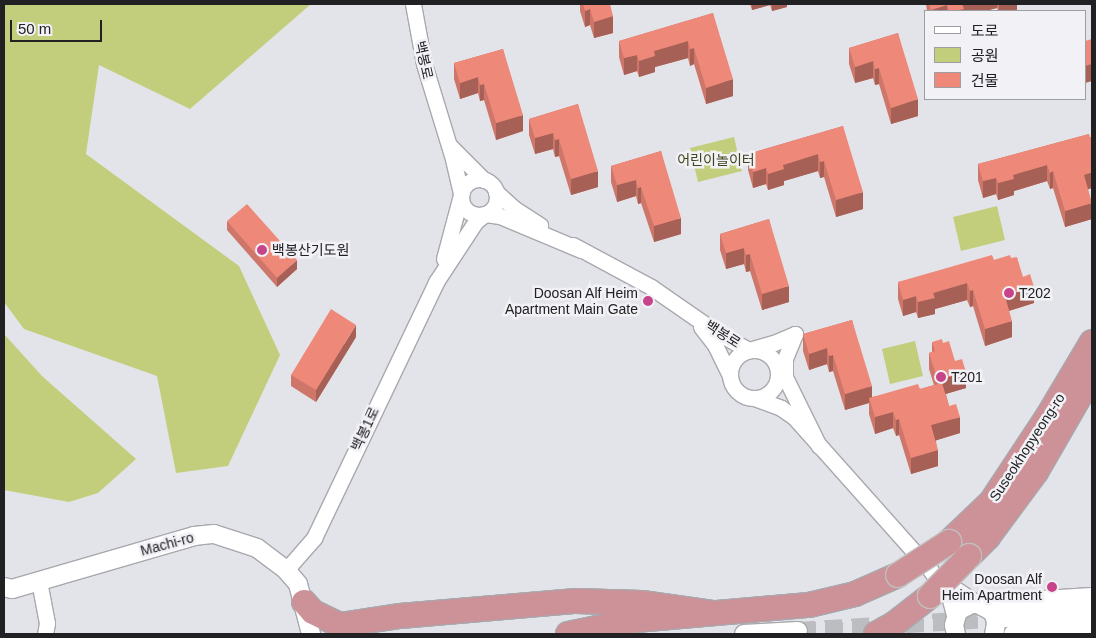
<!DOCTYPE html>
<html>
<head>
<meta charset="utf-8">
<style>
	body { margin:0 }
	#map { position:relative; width:1096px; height:638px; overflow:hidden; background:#e3e4e9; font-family:Helvetica,"Noto Sans KR",sans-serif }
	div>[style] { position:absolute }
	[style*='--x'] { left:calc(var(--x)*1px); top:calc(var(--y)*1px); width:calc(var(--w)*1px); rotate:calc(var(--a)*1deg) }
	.green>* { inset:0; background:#c2ce7c }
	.tertiary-tunnel>* { height:18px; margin-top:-9px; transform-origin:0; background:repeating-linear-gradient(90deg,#bcbdc1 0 18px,transparent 0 27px) }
	.roads { filter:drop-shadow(1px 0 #a8a8ae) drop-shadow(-1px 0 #a8a8ae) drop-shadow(0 1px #a8a8ae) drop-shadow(0 -1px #a8a8ae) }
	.minor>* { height:15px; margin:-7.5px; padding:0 7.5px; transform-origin:7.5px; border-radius:7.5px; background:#fff }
	.minor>.ring { margin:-7.5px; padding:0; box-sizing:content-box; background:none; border:15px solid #fff; border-radius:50% }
	.tertiary>* { height:18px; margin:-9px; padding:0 9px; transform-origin:9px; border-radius:9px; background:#fff }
	.trunk>* { height:24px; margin:-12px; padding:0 12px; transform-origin:12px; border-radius:12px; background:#cc9298 }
	.bridges { filter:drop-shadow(1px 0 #c1c1c1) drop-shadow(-1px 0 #c1c1c1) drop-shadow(0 1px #c1c1c1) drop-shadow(0 -1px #c1c1c1) }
	.trunk-bridge>* { height:24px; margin:-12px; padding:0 12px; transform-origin:12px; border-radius:12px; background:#cc9298 }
	.wall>* { inset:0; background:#cd7669 }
	.shaded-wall>* { inset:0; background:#a76055 }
	.building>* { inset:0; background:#ee897a }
	.dots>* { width:14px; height:14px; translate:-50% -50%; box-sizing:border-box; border:2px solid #f1f1f6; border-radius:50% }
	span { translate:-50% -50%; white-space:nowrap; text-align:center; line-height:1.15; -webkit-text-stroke:5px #f1f1f6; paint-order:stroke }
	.street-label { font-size:14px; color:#212123 }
	.park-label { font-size:14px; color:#3f441b }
	.poi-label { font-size:14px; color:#212123 }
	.left { translate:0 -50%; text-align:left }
	.right { translate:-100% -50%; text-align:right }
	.frame { position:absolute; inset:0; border:5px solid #212123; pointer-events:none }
	.legend { position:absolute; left:924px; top:10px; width:162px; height:90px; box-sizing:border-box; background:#f1f1f6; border:1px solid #9e9ea2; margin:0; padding:6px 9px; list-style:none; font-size:15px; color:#212123 }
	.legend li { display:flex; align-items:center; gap:10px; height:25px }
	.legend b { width:25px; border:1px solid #9e9ea2 }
	.scale { position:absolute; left:10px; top:20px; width:92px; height:22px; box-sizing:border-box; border:2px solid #212123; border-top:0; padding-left:6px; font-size:15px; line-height:18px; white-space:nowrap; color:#212123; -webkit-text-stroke:4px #f1f1f6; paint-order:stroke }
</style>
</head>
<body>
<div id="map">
	<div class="green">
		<i style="clip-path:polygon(4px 4px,311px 4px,190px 109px,99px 65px,86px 154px,239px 266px,280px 355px,228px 466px,176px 473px,157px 376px,24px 329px,4px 302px)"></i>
		<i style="clip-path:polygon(734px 137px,742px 171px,698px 182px,690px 148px)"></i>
		<i style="clip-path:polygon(997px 206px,1005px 240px,961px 251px,953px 217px)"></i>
		<i style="clip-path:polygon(4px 334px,42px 376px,136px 459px,98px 493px,69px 502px,4px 490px)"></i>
		<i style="clip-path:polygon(915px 341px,923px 376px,890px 384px,882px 349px)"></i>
	</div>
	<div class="tertiary-tunnel">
		<i style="--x:798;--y:631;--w:207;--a:-3.6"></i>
	</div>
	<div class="roads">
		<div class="minor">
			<i style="--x:413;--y:4;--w:61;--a:79.6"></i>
			<i style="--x:424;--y:64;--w:99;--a:73"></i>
			<i style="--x:453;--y:159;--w:37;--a:77"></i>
			<i style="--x:461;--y:195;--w:66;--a:104.9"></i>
			<i style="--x:450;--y:146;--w:48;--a:45"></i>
			<i class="ring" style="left:461px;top:179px;width:21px;height:21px"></i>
			<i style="--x:496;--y:192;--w:25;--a:42"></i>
			<i style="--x:515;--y:209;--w:30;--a:33"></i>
			<i style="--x:573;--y:245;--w:89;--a:28.3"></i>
			<i style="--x:651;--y:287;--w:79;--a:34.7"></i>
			<i style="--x:716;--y:332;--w:38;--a:29"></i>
			<i style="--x:749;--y:350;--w:26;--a:-16"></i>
			<i style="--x:774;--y:343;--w:23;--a:-23"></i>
			<i style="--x:795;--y:334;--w:27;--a:112"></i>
			<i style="--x:785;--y:359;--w:18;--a:90"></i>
			<i style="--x:785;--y:377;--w:77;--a:63.8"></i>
			<i style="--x:701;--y:327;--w:23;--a:52"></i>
			<i style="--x:715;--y:345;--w:34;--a:64"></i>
			<i class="ring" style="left:730px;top:350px;width:33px;height:33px"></i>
			<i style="--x:754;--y:398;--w:29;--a:20"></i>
			<i style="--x:781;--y:408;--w:16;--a:35"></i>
			<i style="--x:794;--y:417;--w:206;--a:48.3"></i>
			<i style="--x:931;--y:571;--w:31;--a:54"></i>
			<i style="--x:949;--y:596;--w:23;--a:75"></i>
			<i style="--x:286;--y:570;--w:43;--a:-48.8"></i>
			<i style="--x:314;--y:538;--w:284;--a:-64.5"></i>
			<i style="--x:436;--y:282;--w:73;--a:-56.7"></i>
			<i style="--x:476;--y:221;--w:11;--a:-38"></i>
			<i style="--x:485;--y:214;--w:15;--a:8"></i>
			<i style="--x:500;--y:216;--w:88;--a:22.8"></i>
			<i style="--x:942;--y:580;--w:43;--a:33.7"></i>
			<i style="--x:39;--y:581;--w:43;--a:79.2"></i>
			<i style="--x:47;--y:623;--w:11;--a:100"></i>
		</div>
		<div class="tertiary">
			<i style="--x:4;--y:587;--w:8;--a:14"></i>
			<i style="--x:12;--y:589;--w:190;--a:-16.2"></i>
			<i style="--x:194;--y:536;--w:20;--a:-6"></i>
			<i style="--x:214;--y:534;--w:45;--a:18"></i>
			<i style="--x:257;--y:548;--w:36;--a:37"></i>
			<i style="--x:286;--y:570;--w:18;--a:49"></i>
			<i style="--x:298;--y:584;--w:52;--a:75.4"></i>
			<i style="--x:978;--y:604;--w:114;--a:-3.5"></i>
			<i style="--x:1005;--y:618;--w:87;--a:-2.6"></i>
			<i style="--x:744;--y:634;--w:54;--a:-3.2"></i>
			<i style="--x:956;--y:634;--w:9;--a:-103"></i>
			<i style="--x:954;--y:625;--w:15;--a:-74"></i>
			<i style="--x:958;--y:611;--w:15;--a:-28"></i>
			<i style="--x:971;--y:604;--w:7;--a:0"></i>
			<i style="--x:978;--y:604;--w:15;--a:28"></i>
			<i style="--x:991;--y:611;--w:7;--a:56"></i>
			<i style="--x:995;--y:617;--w:7;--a:82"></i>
			<i style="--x:996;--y:624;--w:10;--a:101"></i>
			<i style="--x:1013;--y:634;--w:79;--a:-4.3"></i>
		</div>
		<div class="trunk">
			<i style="--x:949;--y:542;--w:58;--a:-43.6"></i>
			<i style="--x:991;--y:502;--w:103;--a:-56.5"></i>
			<i style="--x:1048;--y:416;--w:86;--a:-59.3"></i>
			<i style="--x:969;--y:556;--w:27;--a:-45"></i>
			<i style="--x:988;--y:537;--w:81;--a:-53.6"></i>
			<i style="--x:1036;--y:472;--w:112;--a:-60"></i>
			<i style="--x:304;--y:602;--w:13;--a:48"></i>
			<i style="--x:313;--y:612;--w:30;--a:26"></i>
			<i style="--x:340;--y:625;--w:61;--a:-8.5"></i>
			<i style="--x:400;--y:616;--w:177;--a:-4.9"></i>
			<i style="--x:576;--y:601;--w:66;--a:1.7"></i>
			<i style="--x:642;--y:603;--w:71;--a:8.1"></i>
			<i style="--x:568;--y:634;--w:69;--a:-11.6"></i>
			<i style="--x:636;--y:620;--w:174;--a:-5"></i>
			<i style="--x:809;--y:605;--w:47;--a:-13.4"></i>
			<i style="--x:855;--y:594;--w:47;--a:-23.8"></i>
			<i style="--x:876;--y:634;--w:21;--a:-29"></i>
			<i style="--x:894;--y:624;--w:46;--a:-37.9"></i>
		</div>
	</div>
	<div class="bridges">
		<div class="trunk-bridge">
			<i style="--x:898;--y:575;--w:61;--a:-32.9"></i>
			<i style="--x:930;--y:596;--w:56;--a:-45.7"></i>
		</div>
	</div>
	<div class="wall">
		<i style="clip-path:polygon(580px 4px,610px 4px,613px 33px,594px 38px,590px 25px,585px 27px,580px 11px)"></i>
		<i style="clip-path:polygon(750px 4px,787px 4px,787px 7px,772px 11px,770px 5px,752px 10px)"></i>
		<i style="clip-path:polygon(926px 4px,1017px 4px,1017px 10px,1013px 11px,998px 11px,997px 8px,985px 11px,927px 11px)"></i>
		<i style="clip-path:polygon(713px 13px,733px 96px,706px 104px,694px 64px,690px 66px,688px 58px,655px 67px,655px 72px,639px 77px,637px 71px,624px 75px,619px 57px,619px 41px)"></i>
		<i style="clip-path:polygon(898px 33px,918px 116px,891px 124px,879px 84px,875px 85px,873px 78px,855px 83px,849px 64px,849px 48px)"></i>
		<i style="clip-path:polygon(503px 49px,523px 131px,496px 140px,484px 100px,480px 101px,478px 93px,460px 99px,454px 79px,454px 63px)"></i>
		<i style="clip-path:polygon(578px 104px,598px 187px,571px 195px,559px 156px,555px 157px,553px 149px,535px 154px,529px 135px,529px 119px)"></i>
		<i style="clip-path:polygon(843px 126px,863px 209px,836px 217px,824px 177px,820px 178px,818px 171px,784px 181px,784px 185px,768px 190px,766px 184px,753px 188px,748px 170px,748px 154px)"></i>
		<i style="clip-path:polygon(1089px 134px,1088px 190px,1092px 219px,1065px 227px,1053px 188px,1050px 189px,1047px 181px,1014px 191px,1014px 195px,998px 200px,996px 194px,983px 198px,978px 180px,978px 164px)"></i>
		<i style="clip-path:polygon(661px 151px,681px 234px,654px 242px,641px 203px,638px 204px,636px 196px,617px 202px,611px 182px,611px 166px)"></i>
		<i style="clip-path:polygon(769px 219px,789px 302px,762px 310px,750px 271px,746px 272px,744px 264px,726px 269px,720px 250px,720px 234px)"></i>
		<i style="clip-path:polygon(227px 221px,297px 269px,277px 287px,227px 230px)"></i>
		<i style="clip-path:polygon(1011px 258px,1034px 303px,1009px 311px,1012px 337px,985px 346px,973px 306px,970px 307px,967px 300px,935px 309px,935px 314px,918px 318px,916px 312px,903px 316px,898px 299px,898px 282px,994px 260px)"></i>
		<i style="clip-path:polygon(852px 320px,872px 397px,920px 389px,934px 385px,929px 369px,929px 353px,932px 352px,932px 342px,943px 343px,955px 361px,966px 388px,946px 394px,949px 406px,960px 433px,936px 440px,938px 466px,911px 474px,899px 435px,896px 436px,893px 428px,875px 434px,869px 414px,869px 403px,845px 410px,833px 371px,829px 372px,827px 364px,809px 370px,803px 351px,803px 334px)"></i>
		<i style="clip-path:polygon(356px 337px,316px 402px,291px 386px,291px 375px)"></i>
	</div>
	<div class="shaded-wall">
		<i style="clip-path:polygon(752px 4px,770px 4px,770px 5px,752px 10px)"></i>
		<i style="clip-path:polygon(772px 4px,787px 4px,787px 7px,772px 11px)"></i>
		<i style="clip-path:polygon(962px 4px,997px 4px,997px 8px,985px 11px,956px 11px)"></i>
		<i style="clip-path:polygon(999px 4px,1017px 4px,1017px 10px,1013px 11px,999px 11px)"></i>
		<i style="clip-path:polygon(947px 5px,947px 11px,931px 11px,931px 10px)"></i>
		<i style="clip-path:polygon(590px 9px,590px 25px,585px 27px,585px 11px)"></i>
		<i style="clip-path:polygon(613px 16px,613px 33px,594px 38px,594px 22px)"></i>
		<i style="clip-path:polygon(688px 41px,688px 58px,655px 67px,655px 72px,639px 77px,639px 61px,654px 51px)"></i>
		<i style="clip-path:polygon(694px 48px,694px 64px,690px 66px,690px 49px)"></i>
		<i style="clip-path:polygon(637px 55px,637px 71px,624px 75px,624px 58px)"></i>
		<i style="clip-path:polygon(1092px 60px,1092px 81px,1085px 83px,1085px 66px)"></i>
		<i style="clip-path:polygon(873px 61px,873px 78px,855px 83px,855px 67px)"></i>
		<i style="clip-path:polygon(879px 68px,879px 84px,875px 85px,875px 69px)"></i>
		<i style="clip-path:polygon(478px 77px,478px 93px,460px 99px,460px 83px)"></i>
		<i style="clip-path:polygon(733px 79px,733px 96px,706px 104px,706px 88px)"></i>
		<i style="clip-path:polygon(484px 84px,484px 100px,480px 101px,480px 85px)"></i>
		<i style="clip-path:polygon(918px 99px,918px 116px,891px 124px,891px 108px)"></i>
		<i style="clip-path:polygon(523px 115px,523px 131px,496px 140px,496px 123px)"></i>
		<i style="clip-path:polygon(553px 133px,553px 149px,535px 154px,535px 138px)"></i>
		<i style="clip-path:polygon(559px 139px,559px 156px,555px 157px,555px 140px)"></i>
		<i style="clip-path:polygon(818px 154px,818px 171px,784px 181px,784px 185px,768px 190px,768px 174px,783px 165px)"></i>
		<i style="clip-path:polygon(824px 161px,824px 177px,820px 178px,820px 162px)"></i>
		<i style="clip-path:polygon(1047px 165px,1047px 181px,1014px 191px,1014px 195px,998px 200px,998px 183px,1013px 175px)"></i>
		<i style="clip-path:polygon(766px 168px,766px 184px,753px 188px,753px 172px)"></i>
		<i style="clip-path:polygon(598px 171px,598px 187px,571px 195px,571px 179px)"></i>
		<i style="clip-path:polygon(1053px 171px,1053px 188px,1050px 189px,1050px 173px)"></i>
		<i style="clip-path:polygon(1092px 172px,1092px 188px,1084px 191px,1084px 175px)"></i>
		<i style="clip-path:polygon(996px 178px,996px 194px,983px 198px,983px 181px)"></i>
		<i style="clip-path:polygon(636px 180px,636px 196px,617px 202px,617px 185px)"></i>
		<i style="clip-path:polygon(641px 187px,641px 203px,638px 204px,638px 188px)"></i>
		<i style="clip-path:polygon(863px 192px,863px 209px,836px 217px,836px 200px)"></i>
		<i style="clip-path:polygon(1092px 203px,1092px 219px,1065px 227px,1065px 211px)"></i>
		<i style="clip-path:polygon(681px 218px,681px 234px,654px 242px,654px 226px)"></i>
		<i style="clip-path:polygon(744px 248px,744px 264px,726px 269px,726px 253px)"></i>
		<i style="clip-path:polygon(750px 254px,750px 271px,746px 272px,746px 255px)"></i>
		<i style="clip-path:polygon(297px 260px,297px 269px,277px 287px,277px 278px)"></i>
		<i style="clip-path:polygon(967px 283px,967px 300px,935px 309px,935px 314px,918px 318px,918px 302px,933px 293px)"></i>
		<i style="clip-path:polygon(789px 286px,789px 302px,762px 310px,762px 294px)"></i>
		<i style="clip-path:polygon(1034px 287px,1034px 303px,1005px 312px,1005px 296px)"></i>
		<i style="clip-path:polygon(973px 290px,973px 306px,970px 307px,970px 291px)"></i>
		<i style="clip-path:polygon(916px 296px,916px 312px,903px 316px,903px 300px)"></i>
		<i style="clip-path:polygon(1012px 321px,1012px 337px,985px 346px,985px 329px)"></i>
		<i style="clip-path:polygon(356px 325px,356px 337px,316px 402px,316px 390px)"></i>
		<i style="clip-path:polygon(827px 348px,827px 364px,809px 370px,809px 354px)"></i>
		<i style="clip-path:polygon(833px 355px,833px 371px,829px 372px,829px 356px)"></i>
		<i style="clip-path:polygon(966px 372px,966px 388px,938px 396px,938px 380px)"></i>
		<i style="clip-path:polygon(872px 386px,872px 402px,869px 398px,869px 403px,845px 410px,845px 394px)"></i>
		<i style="clip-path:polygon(893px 412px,893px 428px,875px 434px,875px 417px)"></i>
		<i style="clip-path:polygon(960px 417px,960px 433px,931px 442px,931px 425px)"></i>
		<i style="clip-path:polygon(899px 419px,899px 435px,896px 436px,896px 420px)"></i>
		<i style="clip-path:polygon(938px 450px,938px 466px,911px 474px,911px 458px)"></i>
	</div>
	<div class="building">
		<i style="clip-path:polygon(583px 4px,610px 4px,613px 16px,594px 22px,590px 9px,585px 11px)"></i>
		<i style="clip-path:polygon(929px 4px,962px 4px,964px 9px,956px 11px,949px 11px,947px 5px,931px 10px)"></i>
		<i style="clip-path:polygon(713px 13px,733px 79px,706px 88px,694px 48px,690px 49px,688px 41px,654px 51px,655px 56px,639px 61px,637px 55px,624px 58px,619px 41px)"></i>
		<i style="clip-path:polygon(898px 33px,918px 99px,891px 108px,879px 68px,875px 69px,873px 61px,855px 67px,849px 48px)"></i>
		<i style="clip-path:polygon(1092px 39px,1092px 64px,1085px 66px,1085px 41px)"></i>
		<i style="clip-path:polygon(503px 49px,523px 115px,496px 123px,484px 84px,480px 85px,478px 77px,460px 83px,454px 63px)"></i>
		<i style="clip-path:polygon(578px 104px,598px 171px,571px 179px,559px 139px,555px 140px,553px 133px,535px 138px,529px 119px)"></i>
		<i style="clip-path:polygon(843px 126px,863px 192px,836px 200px,824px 161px,820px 162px,818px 154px,783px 165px,784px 169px,768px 174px,766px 168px,753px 172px,748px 154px)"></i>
		<i style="clip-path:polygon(1089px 134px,1090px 137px,1092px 137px,1092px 172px,1084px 175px,1092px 203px,1065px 211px,1053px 171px,1050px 173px,1047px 165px,1013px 175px,1014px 179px,998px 183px,996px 178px,983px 181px,978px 164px)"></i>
		<i style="clip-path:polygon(661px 151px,681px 218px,654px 226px,641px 187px,638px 188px,636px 180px,617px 185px,611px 166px)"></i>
		<i style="clip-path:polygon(247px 204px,297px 260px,277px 278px,227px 221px)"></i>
		<i style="clip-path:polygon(769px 219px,789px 286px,762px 294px,750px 254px,746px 255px,744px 248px,726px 253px,720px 234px)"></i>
		<i style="clip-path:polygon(992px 255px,994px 260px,1010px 255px,1011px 258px,1017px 257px,1023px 277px,1030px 274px,1034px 287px,1005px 296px,1012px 321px,985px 329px,973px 290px,970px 291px,967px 283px,933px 293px,935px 298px,918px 302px,916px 296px,903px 300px,898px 282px)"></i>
		<i style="clip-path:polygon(331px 309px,356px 325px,316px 390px,291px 375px)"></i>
		<i style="clip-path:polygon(852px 320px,872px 386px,845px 394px,833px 355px,829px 356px,827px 348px,809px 354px,803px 334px)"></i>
		<i style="clip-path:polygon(942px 339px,943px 343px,949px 341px,955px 361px,962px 359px,966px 372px,938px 380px,929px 353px,935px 351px,932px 342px)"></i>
		<i style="clip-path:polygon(942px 383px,949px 406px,956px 404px,960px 417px,931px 425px,938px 450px,911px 458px,899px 419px,896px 420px,893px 412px,875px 417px,869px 398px,918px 384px,920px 389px)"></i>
	</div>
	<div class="dots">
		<i style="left:262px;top:250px;background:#c7448a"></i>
		<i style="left:1009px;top:293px;background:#c7448a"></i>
		<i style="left:648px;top:301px;background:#c7448a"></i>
		<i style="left:941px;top:377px;background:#c7448a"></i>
		<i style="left:1052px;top:587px;background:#c7448a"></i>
	</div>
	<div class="street-label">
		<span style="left:424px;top:60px;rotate:77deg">백봉로</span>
		<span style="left:723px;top:334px;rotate:32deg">백봉로</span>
		<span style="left:365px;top:429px;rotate:-65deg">백봉1로</span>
		<span style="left:1027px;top:447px;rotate:-57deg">Suseokhopyeong-ro</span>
		<span style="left:167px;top:544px;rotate:-15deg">Machi-ro</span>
	</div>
	<div class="park-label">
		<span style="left:716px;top:160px">어린이놀이터</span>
	</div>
	<div class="poi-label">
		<span class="left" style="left:272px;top:250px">백봉산기도원</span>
		<span class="right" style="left:638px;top:301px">Doosan Alf Heim<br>Apartment Main Gate</span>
		<span class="left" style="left:1019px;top:293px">T202</span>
		<span class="left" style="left:951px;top:377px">T201</span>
		<span class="right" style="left:1042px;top:587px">Doosan Alf<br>Heim Apartment</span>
	</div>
	<div class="frame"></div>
	<ul class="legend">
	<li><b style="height:6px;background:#fff"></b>도로</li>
	<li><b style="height:14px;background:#c2ce7c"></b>공원</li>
	<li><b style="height:14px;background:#ee897a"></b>건물</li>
	</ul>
	<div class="scale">50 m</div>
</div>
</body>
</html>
